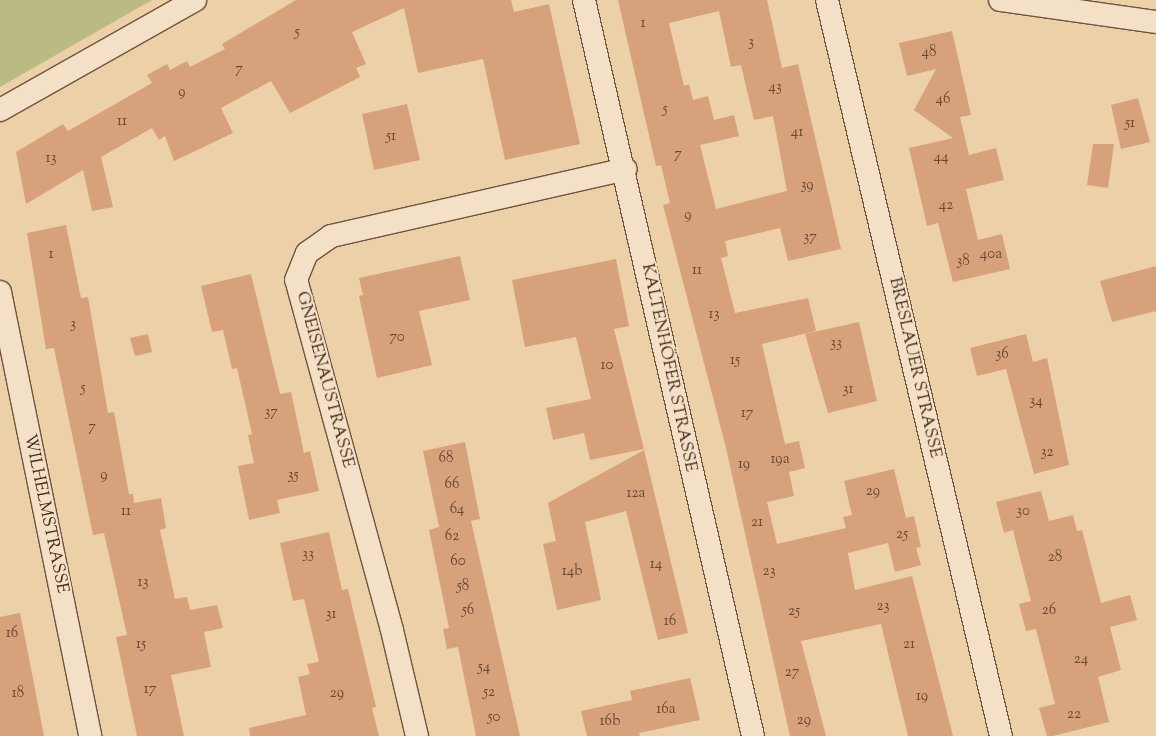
<!DOCTYPE html>
<html>
<head>
<meta charset="utf-8">
<style>
	body { margin:0 }
	#map { position:relative; width:1156px; height:736px; overflow:hidden; background:#ecd0a8; font-family:"Sorts Mill Goudy",serif }
	div>[style] { position:absolute }
	[style*='--x'] { left:calc(var(--x)*1px); top:calc(var(--y)*1px); width:calc(var(--w)*1px); rotate:calc(var(--a)*1deg) }
	.green>* { inset:0; background:#bbba85 }
	.building>* { inset:0; background:#d7a17c }
	.roads { filter:drop-shadow(1px 0 #6f533e) drop-shadow(-1px 0 #6f533e) drop-shadow(0 1px #6f533e) drop-shadow(0 -1px #6f533e) }
	.minor>* { height:22px; margin:-11px; padding:0 11px; transform-origin:11px; border-radius:11px; background:#f3e0c6 }
	span { translate:-50% -50%; white-space:nowrap; text-align:center; line-height:1.15; -webkit-text-stroke:4px #f3e0c6; paint-order:stroke }
	.number-label { font-size:15px; color:#6a4733 }
	.number-label span { -webkit-text-stroke-width:0 }
	.street-label { font-size:17px; color:#45291b }
</style>
</head>
<body>
<div id="map">
	<div class="green">
		<i style="clip-path:polygon(0 0,152px 0,0 87px)"></i>
	</div>
	<div class="building">
		<i style="clip-path:polygon(296px 0,511px 0,514px 12px,549px 4px,580px 144px,505px 160px,483px 59px,418px 73px,404px 8px,352px 32px,366px 64px,356px 68px,360px 77px,290px 113px,271px 81px,221px 108px,233px 133px,174px 161px,165px 136px,159px 140px,152px 128px,101px 157px,113px 207px,92px 211px,83px 170px,26px 204px,16px 152px,63px 124px,68px 131px,152px 83px,147px 75px,167px 64px,170px 70px,187px 61px,190px 67px,225px 49px,222px 44px)"></i>
		<i style="clip-path:polygon(evenodd,618px 0,767px 0,782px 68px,798px 64px,841px 249px,788px 261px,780px 228px,725px 241px,728px 256px,721px 258px,735px 313px,808px 298px,816px 331px,762px 344px,785px 444px,799px 441px,805px 468px,789px 472px,794px 496px,767px 502px,777px 544px,846px 528px,843px 517px,852px 515px,844px 481px,894px 469px,906px 518px,914px 516px,921px 547px,916px 548px,921px 565px,895px 572px,888px 543px,848px 553px,855px 590px,912px 576px,953px 736px,908px 736px,881px 624px,801px 641px,826px 736px,790px 736px,726px 448px,663px 205px,670px 203px,661px 165px,656px 166px,618px 0,719px 11px,731px 67px,741px 65px,754px 120px,773px 116px,787px 191px,716px 209px,700px 145px,739px 136px,734px 115px,714px 120px,708px 96px,693px 100px,689px 84px,684px 86px,669px 23px,719px 11px)"></i>
		<i style="clip-path:polygon(952px 31px,971px 115px,960px 117px,969px 155px,996px 148px,1004px 180px,966px 189px,978px 240px,1002px 234px,1010px 269px,953px 282px,938px 223px,927px 226px,909px 148px,953px 138px,914px 110px,936px 69px,907px 76px,899px 43px)"></i>
		<i style="clip-path:polygon(1138px 98px,1150px 142px,1121px 149px,1111px 105px)"></i>
		<i style="clip-path:polygon(407px 104px,420px 160px,374px 170px,362px 114px)"></i>
		<i style="clip-path:polygon(1093px 144px,1114px 144px,1108px 188px,1087px 185px)"></i>
		<i style="clip-path:polygon(66px 225px,81px 298px,88px 297px,108px 413px,114px 412px,129px 494px,133px 494px,134px 503px,161px 498px,166px 528px,160px 530px,175px 599px,187px 597px,190px 610px,217px 605px,223px 628px,204px 632px,211px 667px,171px 675px,184px 736px,137px 736px,116px 637px,127px 635px,104px 533px,93px 535px,54px 348px,46px 349px,27px 233px)"></i>
		<i style="clip-path:polygon(460px 256px,470px 300px,419px 311px,432px 365px,377px 378px,359px 296px,363px 295px,359px 278px)"></i>
		<i style="clip-path:polygon(616px 259px,629px 326px,614px 329px,644px 449px,590px 460px,584px 433px,553px 440px,546px 408px,591px 399px,576px 337px,525px 347px,512px 280px)"></i>
		<i style="clip-path:polygon(1156px 266px,1156px 311px,1112px 322px,1100px 281px)"></i>
		<i style="clip-path:polygon(251px 274px,280px 394px,291px 392px,304px 453px,310px 451px,319px 491px,277px 500px,280px 513px,249px 520px,238px 466px,254px 463px,248px 435px,252px 434px,237px 368px,232px 369px,223px 330px,212px 332px,201px 286px)"></i>
		<i style="clip-path:polygon(859px 322px,877px 401px,828px 413px,805px 334px)"></i>
		<i style="clip-path:polygon(148px 334px,152px 352px,135px 356px,130px 338px)"></i>
		<i style="clip-path:polygon(1026px 334px,1033px 362px,1047px 358px,1069px 465px,1034px 474px,1006px 369px,977px 376px,970px 348px)"></i>
		<i style="clip-path:polygon(465px 442px,480px 519px,471px 521px,520px 736px,476px 736px,458px 647px,447px 649px,443px 629px,449px 628px,429px 530px,439px 527px,423px 451px)"></i>
		<i style="clip-path:polygon(644px 450px,688px 633px,658px 640px,626px 511px,585px 522px,601px 600px,557px 610px,543px 544px,556px 541px,548px 503px)"></i>
		<i style="clip-path:polygon(1041px 491px,1049px 521px,1073px 515px,1077px 531px,1082px 530px,1101px 603px,1130px 595px,1137px 620px,1110px 627px,1121px 670px,1098px 677px,1109px 722px,1053px 736px,1047px 736px,1039px 708px,1055px 704px,1036px 629px,1026px 631px,1019px 604px,1031px 601px,1013px 530px,1004px 533px,996px 502px)"></i>
		<i style="clip-path:polygon(329px 532px,342px 590px,348px 589px,376px 707px,372px 708px,379px 736px,250px 736px,249px 728px,306px 715px,298px 677px,310px 674px,307px 664px,319px 662px,304px 599px,293px 601px,280px 543px)"></i>
		<i style="clip-path:polygon(20px 613px,30px 663px,44px 736px,0 736px,0 617px)"></i>
		<i style="clip-path:polygon(690px 678px,700px 720px,639px 733px,640px 736px,587px 736px,581px 711px,632px 700px,630px 691px)"></i>
	</div>
	<div class="roads">
		<div class="minor">
			<i style="--x:584;--y:0;--w:755;--a:77.07"></i>
			<i style="--x:827;--y:0;--w:756;--a:76.7"></i>
			<i style="--x:1000;--y:0;--w:158;--a:8"></i>
			<i style="--x:0;--y:110;--w:224;--a:-29.4"></i>
			<i style="--x:0;--y:292;--w:453;--a:78.5"></i>
			<i style="--x:417;--y:736;--w:109;--a:-103.3"></i>
			<i style="--x:392;--y:630;--w:363;--a:-105.3"></i>
			<i style="--x:296;--y:280;--w:29;--a:-68"></i>
			<i style="--x:307;--y:253;--w:29;--a:-35"></i>
			<i style="--x:331;--y:236;--w:302;--a:-12.8"></i>
		</div>
	</div>
	<div class="number-label">
		<span style="left:643px;top:24px">1</span>
		<span style="left:297px;top:33px">5</span>
		<span style="left:751px;top:43px">3</span>
		<span style="left:929px;top:53px">48</span>
		<span style="left:239px;top:70px">7</span>
		<span style="left:775px;top:88px">43</span>
		<span style="left:182px;top:93px">9</span>
		<span style="left:943px;top:100px">46</span>
		<span style="left:665px;top:110px">5</span>
		<span style="left:122px;top:122px">11</span>
		<span style="left:1130px;top:124px">51</span>
		<span style="left:797px;top:133px">41</span>
		<span style="left:391px;top:137px">51</span>
		<span style="left:678px;top:155px">7</span>
		<span style="left:941px;top:158px">44</span>
		<span style="left:51px;top:159px">13</span>
		<span style="left:807px;top:186px">39</span>
		<span style="left:946px;top:206px">42</span>
		<span style="left:688px;top:216px">9</span>
		<span style="left:810px;top:238px">37</span>
		<span style="left:51px;top:255px">1</span>
		<span style="left:991px;top:255px">40a</span>
		<span style="left:963px;top:262px">38</span>
		<span style="left:697px;top:271px">11</span>
		<span style="left:714px;top:315px">13</span>
		<span style="left:73px;top:325px">3</span>
		<span style="left:397px;top:338px">70</span>
		<span style="left:836px;top:344px">33</span>
		<span style="left:1002px;top:355px">36</span>
		<span style="left:735px;top:361px">15</span>
		<span style="left:607px;top:366px">10</span>
		<span style="left:83px;top:389px">5</span>
		<span style="left:848px;top:390px">31</span>
		<span style="left:1036px;top:402px">34</span>
		<span style="left:271px;top:413px">37</span>
		<span style="left:747px;top:414px">17</span>
		<span style="left:92px;top:428px">7</span>
		<span style="left:1047px;top:453px">32</span>
		<span style="left:446px;top:459px">68</span>
		<span style="left:780px;top:460px">19a</span>
		<span style="left:744px;top:465px">19</span>
		<span style="left:104px;top:476px">9</span>
		<span style="left:293px;top:476px">35</span>
		<span style="left:452px;top:485px">66</span>
		<span style="left:873px;top:492px">29</span>
		<span style="left:636px;top:494px">12a</span>
		<span style="left:457px;top:510px">64</span>
		<span style="left:126px;top:512px">11</span>
		<span style="left:1023px;top:512px">30</span>
		<span style="left:757px;top:523px">21</span>
		<span style="left:902px;top:535px">25</span>
		<span style="left:452px;top:537px">62</span>
		<span style="left:308px;top:555px">33</span>
		<span style="left:1055px;top:558px">28</span>
		<span style="left:458px;top:562px">60</span>
		<span style="left:656px;top:565px">14</span>
		<span style="left:572px;top:572px">14b</span>
		<span style="left:769px;top:572px">23</span>
		<span style="left:143px;top:583px">13</span>
		<span style="left:463px;top:587px">58</span>
		<span style="left:883px;top:607px">23</span>
		<span style="left:468px;top:611px">56</span>
		<span style="left:1049px;top:611px">26</span>
		<span style="left:794px;top:612px">25</span>
		<span style="left:331px;top:615px">31</span>
		<span style="left:670px;top:622px">16</span>
		<span style="left:12px;top:634px">16</span>
		<span style="left:141px;top:645px">15</span>
		<span style="left:909px;top:645px">21</span>
		<span style="left:1081px;top:660px">24</span>
		<span style="left:484px;top:668px">54</span>
		<span style="left:792px;top:673px">27</span>
		<span style="left:150px;top:690px">17</span>
		<span style="left:489px;top:693px">52</span>
		<span style="left:18px;top:694px">18</span>
		<span style="left:337px;top:694px">29</span>
		<span style="left:922px;top:697px">19</span>
		<span style="left:666px;top:710px">16a</span>
		<span style="left:1074px;top:715px">22</span>
		<span style="left:494px;top:718px">50</span>
		<span style="left:804px;top:721px">29</span>
		<span style="left:610px;top:722px">16b</span>
	</div>
	<div class="street-label">
		<span style="left:668px;top:368px;rotate:78deg">KALTENHÖFER STRASSE</span>
		<span style="left:914px;top:368px;rotate:77deg">BRESLAUER STRASSE</span>
		<span style="left:324px;top:380px;rotate:75deg">GNEISENAUSTRASSE</span>
		<span style="left:45px;top:514px;rotate:78deg">WILHELMSTRASSE</span>
	</div>
</div>
</body>
</html>
